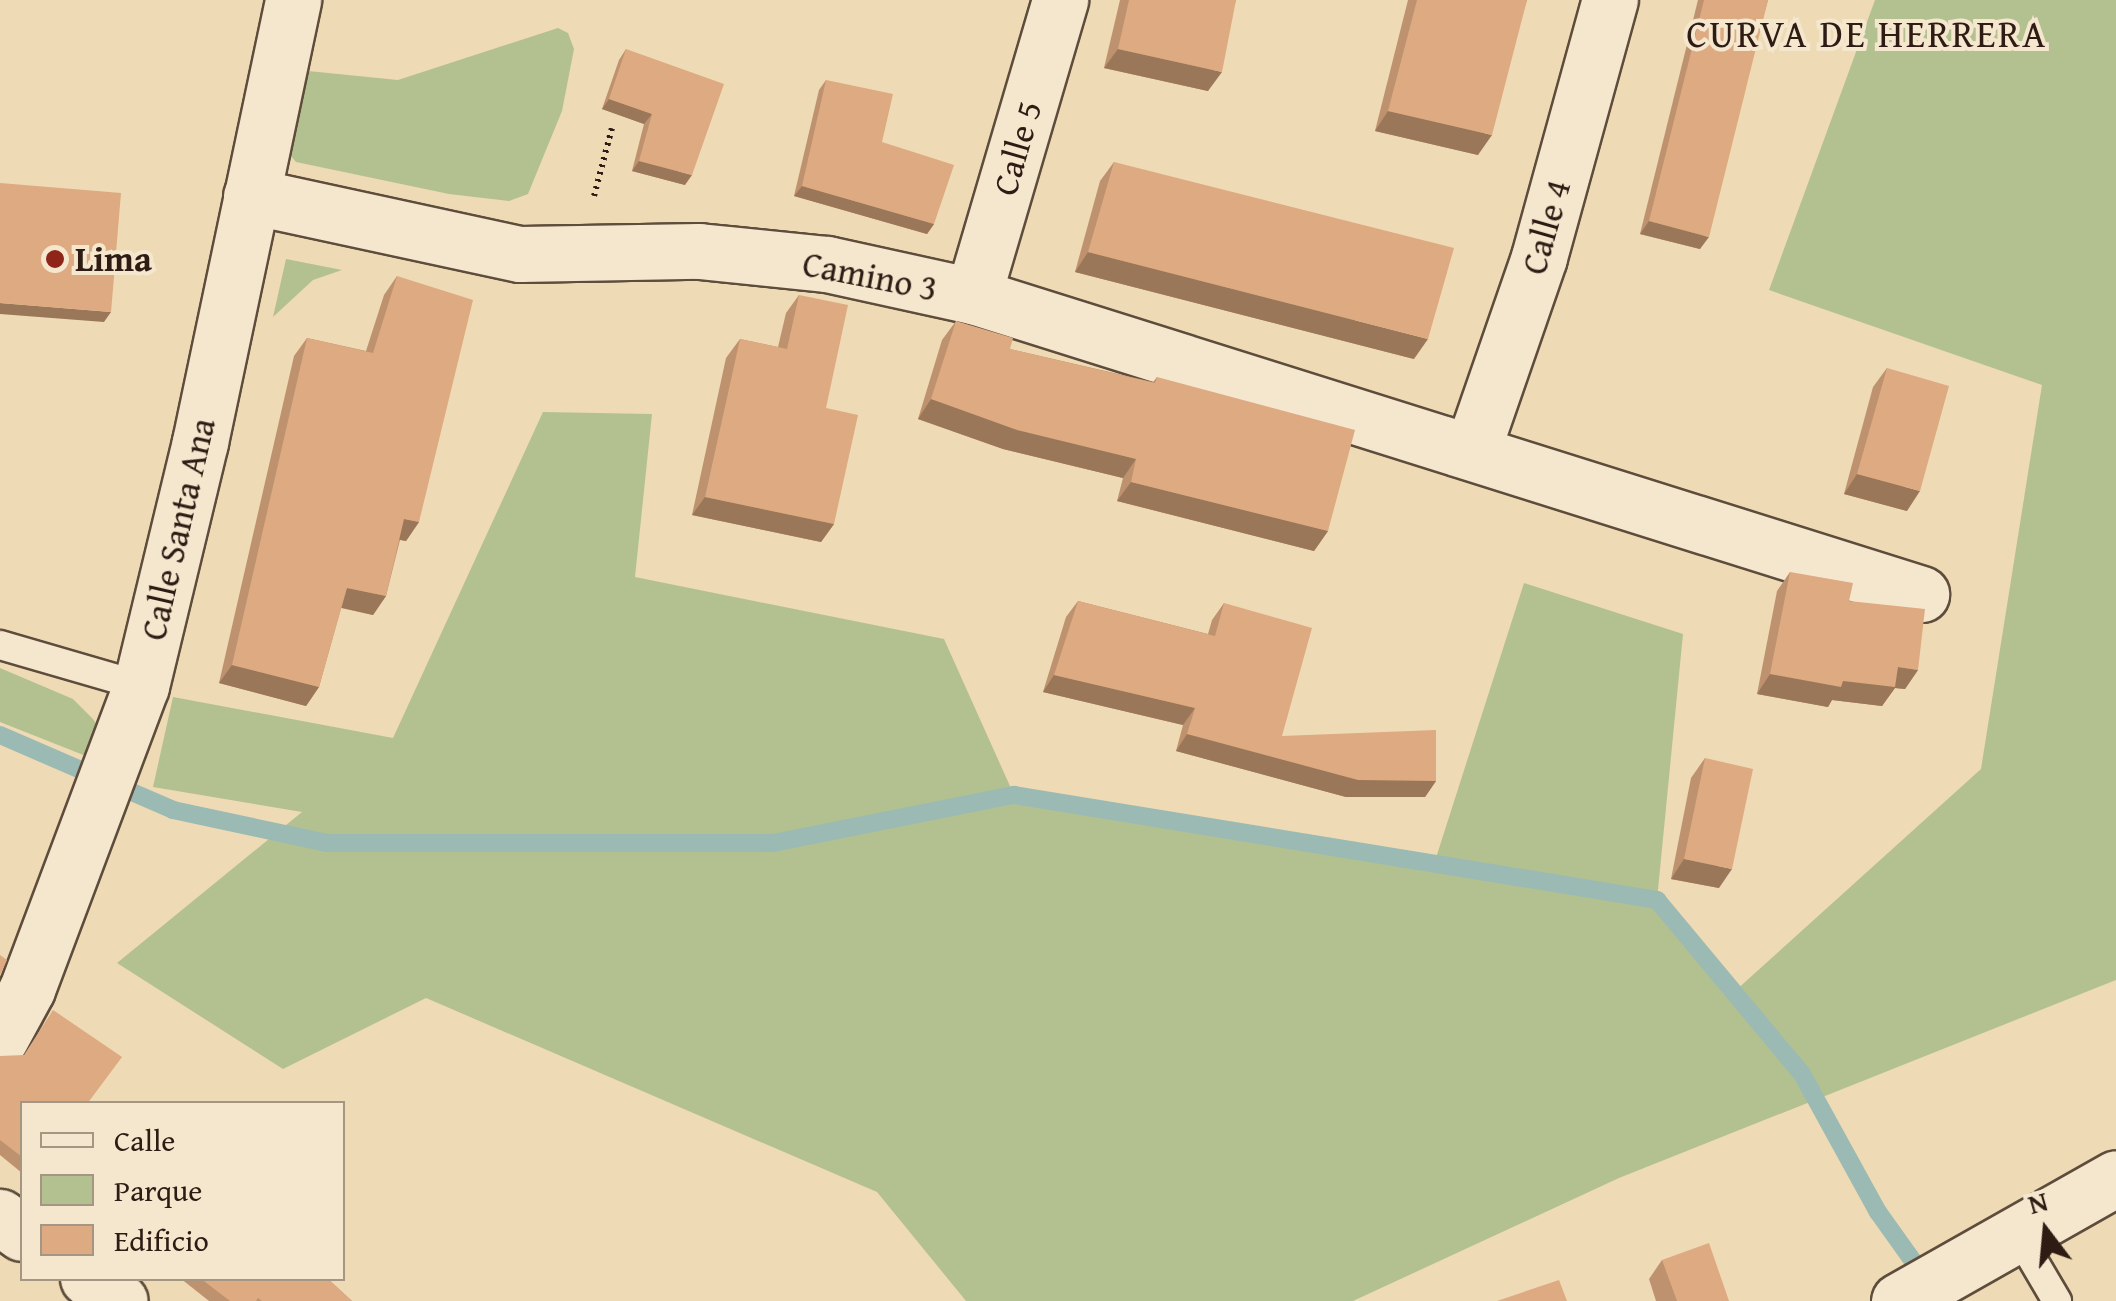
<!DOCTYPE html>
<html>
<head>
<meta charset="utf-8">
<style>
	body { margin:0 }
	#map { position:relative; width:2116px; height:1301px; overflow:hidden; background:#eedab4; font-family:"Gentium Book Plus",serif }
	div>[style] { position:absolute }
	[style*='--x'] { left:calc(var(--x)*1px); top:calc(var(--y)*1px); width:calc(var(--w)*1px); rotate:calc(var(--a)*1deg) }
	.green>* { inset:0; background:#b3c191 }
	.stream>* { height:18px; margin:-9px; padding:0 9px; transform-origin:9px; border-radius:9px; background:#9abab3 }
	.path>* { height:6px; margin-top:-3px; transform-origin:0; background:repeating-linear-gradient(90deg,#2e1c14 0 2.5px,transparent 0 7.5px) }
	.roads { filter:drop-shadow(2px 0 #5e4c3c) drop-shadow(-2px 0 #5e4c3c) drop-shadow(0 2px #5e4c3c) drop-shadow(0 -2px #5e4c3c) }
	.service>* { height:28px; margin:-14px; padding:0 14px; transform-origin:14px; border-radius:14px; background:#f4e7ce }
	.minor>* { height:55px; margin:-27.5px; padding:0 27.5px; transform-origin:27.5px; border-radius:27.5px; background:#f4e7ce }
	.wall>* { inset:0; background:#be926f }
	.shaded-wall>* { inset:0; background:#9b775a }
	.building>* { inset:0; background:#ddaa81 }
	.dots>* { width:28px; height:28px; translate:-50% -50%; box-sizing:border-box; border:5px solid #f4e7ce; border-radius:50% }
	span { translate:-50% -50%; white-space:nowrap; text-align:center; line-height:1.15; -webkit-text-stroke:8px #f4e7ce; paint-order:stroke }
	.street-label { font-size:35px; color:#2e1c14 }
	.poi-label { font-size:35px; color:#2e1c14; font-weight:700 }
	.left { translate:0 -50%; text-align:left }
	.neighbourhood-label { font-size:38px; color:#2e1c14; letter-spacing:2.5px }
	.legend { position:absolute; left:20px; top:1101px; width:325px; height:180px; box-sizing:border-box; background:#f4e7ce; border:2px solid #a59684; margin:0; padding:12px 18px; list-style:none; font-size:30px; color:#2e1c14 }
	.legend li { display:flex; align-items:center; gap:20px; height:50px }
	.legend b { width:50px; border:2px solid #a59684 }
	.north { position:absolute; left:1996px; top:1181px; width:100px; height:100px; -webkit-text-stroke:8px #f4e7ce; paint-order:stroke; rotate:344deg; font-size:28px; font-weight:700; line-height:40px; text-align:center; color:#2e1c14 }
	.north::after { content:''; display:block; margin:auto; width:35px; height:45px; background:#2e1c14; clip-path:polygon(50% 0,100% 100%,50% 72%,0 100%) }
</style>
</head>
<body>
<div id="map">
	<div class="green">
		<i style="clip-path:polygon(1875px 0,2116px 0,2116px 980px,1619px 1178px,1353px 1301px,966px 1301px,877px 1192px,426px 998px,283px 1069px,117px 963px,302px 812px,153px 787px,173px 697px,393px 738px,543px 412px,652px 414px,635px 577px,944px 639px,1014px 795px,1434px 864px,1524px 583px,1683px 634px,1657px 900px,1734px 992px,1981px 769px,2042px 385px,1769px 290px)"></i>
		<i style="clip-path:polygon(558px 28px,568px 33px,574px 49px,562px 111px,528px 194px,509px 201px,449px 194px,296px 162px,290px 155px,295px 79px,308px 71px,398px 80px)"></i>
		<i style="clip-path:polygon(286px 259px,342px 270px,313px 280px,273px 317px)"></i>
		<i style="clip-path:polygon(0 668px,73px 699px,93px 719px,101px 732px,91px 758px,0 722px)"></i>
	</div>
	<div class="stream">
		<i style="--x:0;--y:735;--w:189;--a:23.4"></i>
		<i style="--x:173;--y:810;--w:157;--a:12.1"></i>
		<i style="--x:327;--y:843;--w:446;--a:0"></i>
		<i style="--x:773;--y:843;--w:246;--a:-11.3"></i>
		<i style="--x:1014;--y:795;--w:652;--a:9.27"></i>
		<i style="--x:1657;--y:900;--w:226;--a:50.2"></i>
		<i style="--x:1802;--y:1074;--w:158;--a:61.2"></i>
		<i style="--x:1878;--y:1212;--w:81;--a:54.5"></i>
	</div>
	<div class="path">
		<i style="--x:594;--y:196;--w:70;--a:-75.2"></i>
	</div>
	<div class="roads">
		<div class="service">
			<i style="--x:0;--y:645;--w:147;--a:16.2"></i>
			<i style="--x:2017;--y:1233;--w:79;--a:59.5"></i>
		</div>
		<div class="minor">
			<i style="--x:251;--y:196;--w:275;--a:12.2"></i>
			<i style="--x:520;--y:254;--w:179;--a:-1"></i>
			<i style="--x:699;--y:251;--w:129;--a:5.8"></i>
			<i style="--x:827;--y:264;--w:149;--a:12.4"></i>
			<i style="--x:973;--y:296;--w:994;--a:17.45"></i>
			<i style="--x:973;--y:296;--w:309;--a:-73.6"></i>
			<i style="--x:1472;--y:451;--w:205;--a:-70.9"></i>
			<i style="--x:1539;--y:257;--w:267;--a:-74.6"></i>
			<i style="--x:0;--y:1039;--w:57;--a:-61.6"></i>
			<i style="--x:27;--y:989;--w:324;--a:-69.4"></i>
			<i style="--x:141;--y:686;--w:251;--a:-76.4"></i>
			<i style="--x:200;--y:442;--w:452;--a:-78.1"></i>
			<i style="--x:0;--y:1217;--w:27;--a:36"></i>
			<i style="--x:88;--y:1278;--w:39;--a:36"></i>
			<i style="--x:1899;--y:1301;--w:249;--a:-29.5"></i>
		</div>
	</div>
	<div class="wall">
		<i style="clip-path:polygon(1120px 0,1236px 0,1208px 91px,1104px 68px)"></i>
		<i style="clip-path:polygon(1408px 0,1527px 0,1478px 155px,1375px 131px)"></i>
		<i style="clip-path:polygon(1698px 0,1768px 0,1700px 249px,1640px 234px)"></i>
		<i style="clip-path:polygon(626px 49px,685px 185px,632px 171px,644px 124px,602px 109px,619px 60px)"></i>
		<i style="clip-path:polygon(826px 80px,882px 142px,934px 224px,927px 234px,794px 196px,819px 90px)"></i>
		<i style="clip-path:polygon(1114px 162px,1414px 359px,1075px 272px,1100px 181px)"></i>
		<i style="clip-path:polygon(397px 276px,419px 522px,406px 541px,400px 540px,386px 596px,373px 615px,341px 608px,319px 687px,306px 706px,219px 683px,294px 356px,307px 338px,366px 351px,384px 295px)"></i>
		<i style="clip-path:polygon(799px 295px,826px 408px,834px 524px,821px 542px,692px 515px,726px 358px,740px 339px,778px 347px,786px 313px)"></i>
		<i style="clip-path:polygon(956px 321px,1010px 349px,1153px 382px,1157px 377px,1328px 531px,1314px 551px,1117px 501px,1123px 478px,1003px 449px,918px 419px,942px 340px)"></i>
		<i style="clip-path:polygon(1887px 368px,1907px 511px,1844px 494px,1873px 387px)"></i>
		<i style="clip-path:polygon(1790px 572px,1849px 601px,1918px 670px,1905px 689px,1895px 688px,1882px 706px,1832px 700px,1828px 707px,1757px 694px,1777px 591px)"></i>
		<i style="clip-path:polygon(1078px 601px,1208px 634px,1212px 620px,1224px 603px,1282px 736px,1436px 781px,1425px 797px,1346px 797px,1176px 751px,1183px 725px,1043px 692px,1066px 617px)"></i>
		<i style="clip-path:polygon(1705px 758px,1719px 888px,1671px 879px,1691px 778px)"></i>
		<i style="clip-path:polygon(0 1056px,22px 1104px,22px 1173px,0 1155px)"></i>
		<i style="clip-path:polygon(1662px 1260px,1729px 1301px,1656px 1301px,1649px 1279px)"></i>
		<i style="clip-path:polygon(180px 1278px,327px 1278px,352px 1301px,209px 1301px)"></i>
	</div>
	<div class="shaded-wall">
		<i style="clip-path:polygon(1118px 49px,1222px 72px,1208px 91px,1104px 68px)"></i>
		<i style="clip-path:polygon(609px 99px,652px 114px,644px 124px,602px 109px)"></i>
		<i style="clip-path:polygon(1388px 111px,1492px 135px,1478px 155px,1375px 131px)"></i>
		<i style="clip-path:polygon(639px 161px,692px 175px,685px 185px,632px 171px)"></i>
		<i style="clip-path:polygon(802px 186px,934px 224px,927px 234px,794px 196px)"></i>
		<i style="clip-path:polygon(1649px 221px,1709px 237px,1700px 249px,1640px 234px)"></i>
		<i style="clip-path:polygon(1088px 252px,1428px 339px,1414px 359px,1075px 272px)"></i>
		<i style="clip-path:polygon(0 303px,111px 312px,104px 322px,0 314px)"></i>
		<i style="clip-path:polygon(931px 399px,1136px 459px,1123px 478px,1003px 449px,918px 419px)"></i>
		<i style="clip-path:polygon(1857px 474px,1920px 491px,1907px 511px,1844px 494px)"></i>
		<i style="clip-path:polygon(1131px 482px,1328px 531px,1314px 551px,1117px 501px)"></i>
		<i style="clip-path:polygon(705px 497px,834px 524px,821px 542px,692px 515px)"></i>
		<i style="clip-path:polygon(404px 519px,419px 522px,406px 541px,391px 538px)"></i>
		<i style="clip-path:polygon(347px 588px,386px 596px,373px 615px,334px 606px)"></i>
		<i style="clip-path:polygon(232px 665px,319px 687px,306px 706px,219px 683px)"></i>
		<i style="clip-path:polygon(1898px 667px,1918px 670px,1905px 689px,1895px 688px,1882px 706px,1832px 700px,1828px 707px,1757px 694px,1770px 674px,1843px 681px)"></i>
		<i style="clip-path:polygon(1054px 675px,1195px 708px,1183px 725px,1043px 692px)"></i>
		<i style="clip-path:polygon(1187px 734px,1436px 781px,1425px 797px,1346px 797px,1176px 751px)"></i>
		<i style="clip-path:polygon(1684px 859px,1732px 869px,1719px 888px,1671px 879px)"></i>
	</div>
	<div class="building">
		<i style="clip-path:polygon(1129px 0,1236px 0,1222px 72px,1118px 49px)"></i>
		<i style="clip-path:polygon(1417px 0,1527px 0,1492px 135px,1388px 111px)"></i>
		<i style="clip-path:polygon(1704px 0,1768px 0,1709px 237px,1649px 221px)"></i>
		<i style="clip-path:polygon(626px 49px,724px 84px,692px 175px,639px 161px,652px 114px,609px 99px)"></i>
		<i style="clip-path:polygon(826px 80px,893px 94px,882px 142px,954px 165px,934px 224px,802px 186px)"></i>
		<i style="clip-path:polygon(1114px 162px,1454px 248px,1428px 339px,1088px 252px)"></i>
		<i style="clip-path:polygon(0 183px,121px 193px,111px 312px,0 303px)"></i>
		<i style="clip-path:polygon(397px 276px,473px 300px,419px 522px,404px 519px,386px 596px,347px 588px,319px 687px,232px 665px,307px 338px,373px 353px)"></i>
		<i style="clip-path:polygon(799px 295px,848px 305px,826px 408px,858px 415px,834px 524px,705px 497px,740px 339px,787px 349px)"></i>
		<i style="clip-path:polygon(956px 321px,1013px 338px,1010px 349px,1155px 383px,1157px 377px,1355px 430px,1328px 531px,1131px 482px,1136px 459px,1017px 430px,931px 399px)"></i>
		<i style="clip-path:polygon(1887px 368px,1949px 386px,1920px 491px,1857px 474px)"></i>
		<i style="clip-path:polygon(1790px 572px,1853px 583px,1849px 601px,1925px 609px,1918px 670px,1898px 667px,1895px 687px,1843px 681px,1841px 687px,1770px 674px)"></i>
		<i style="clip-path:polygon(1078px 601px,1215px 636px,1224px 603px,1312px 628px,1282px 736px,1436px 730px,1436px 781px,1358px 780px,1187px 734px,1195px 708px,1054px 675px)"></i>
		<i style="clip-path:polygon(1705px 758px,1753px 769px,1732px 869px,1684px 859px)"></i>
		<i style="clip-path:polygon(0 955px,7px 960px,0 975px)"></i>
		<i style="clip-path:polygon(53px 1010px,122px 1057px,87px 1104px,22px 1104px,22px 1157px,0 1140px,0 1056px,24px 1055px)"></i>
		<i style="clip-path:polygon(1709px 1243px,1729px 1301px,1677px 1301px,1662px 1260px)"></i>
		<i style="clip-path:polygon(200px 1278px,327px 1278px,352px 1301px,262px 1301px,258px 1298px,256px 1301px,230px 1301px)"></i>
		<i style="clip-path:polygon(1559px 1280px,1567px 1301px,1497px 1301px)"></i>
	</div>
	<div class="dots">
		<i style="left:55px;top:259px;background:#8f2418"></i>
	</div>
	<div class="street-label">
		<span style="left:1017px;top:148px;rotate:-74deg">Calle 5</span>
		<span style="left:1546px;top:227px;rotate:-74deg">Calle 4</span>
		<span style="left:870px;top:276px;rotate:11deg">Camino 3</span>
		<span style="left:178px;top:529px;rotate:-77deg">Calle Santa Ana</span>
	</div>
	<div class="poi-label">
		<span class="left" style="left:75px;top:259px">Lima</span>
	</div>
	<div class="neighbourhood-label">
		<span style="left:1867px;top:34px">CURVA DE HERRERA</span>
	</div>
	<ul class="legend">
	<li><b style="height:12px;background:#f4e7ce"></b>Calle</li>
	<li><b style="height:28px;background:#b3c191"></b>Parque</li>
	<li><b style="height:28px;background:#ddaa81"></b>Edificio</li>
	</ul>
	<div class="north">N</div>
</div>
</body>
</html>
